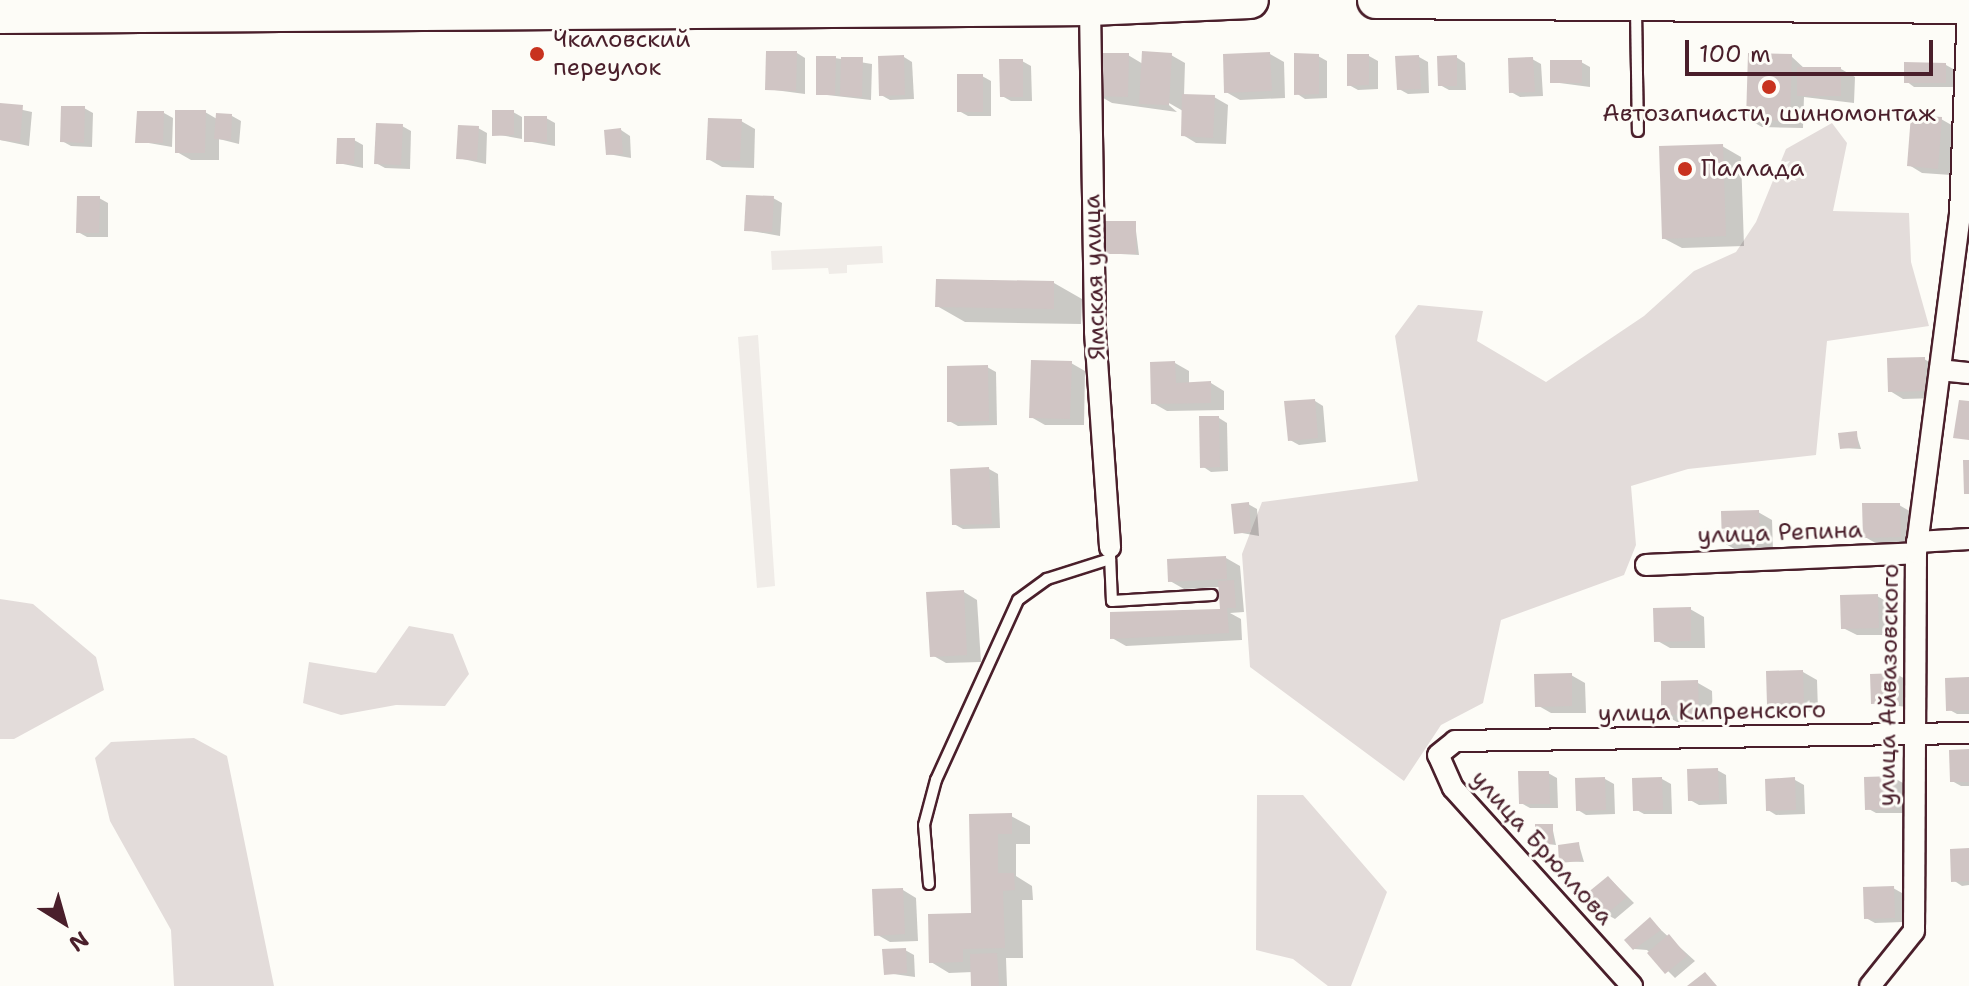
<!DOCTYPE html>
<html>
<head>
<meta charset="utf-8">
<style>
	body { margin:0 }
	#map { position:relative; width:1969px; height:986px; overflow:hidden; background:#fdfcf7; font-family:"Shantell Sans",sans-serif }
	div>[style] { position:absolute }
	[style*='--x'] { left:calc(var(--x)*1px); top:calc(var(--y)*1px); width:calc(var(--w)*1px); rotate:calc(var(--a)*1deg) }
	.built>* { inset:0; background:#f0ece8 }
	.green>* { inset:0; background:#e3dcda }
	.shadow>* { inset:0; background:#0003 }
	.building>* { inset:0; background:#d0c5c4 }
	.roads { filter:drop-shadow(2px 0 #4a1f2b) drop-shadow(-2px 0 #4a1f2b) drop-shadow(0 2px #4a1f2b) drop-shadow(0 -2px #4a1f2b) }
	.lane>* { height:10px; margin:-5px; padding:0 5px; transform-origin:5px; border-radius:5px; background:#fdfcf7 }
	.street>* { height:20px; margin:-10px; padding:0 10px; transform-origin:10px; border-radius:10px; background:#fdfcf7 }
	.highway>* { height:36px; margin:-18px; padding:0 18px; transform-origin:18px; border-radius:18px; background:#fdfcf7 }
	.dots>* { width:22px; height:22px; translate:-50% -50%; box-sizing:border-box; border:4px solid #fdfcf7; border-radius:50% }
	span { translate:-50% -50%; white-space:nowrap; text-align:center; line-height:1.15; -webkit-text-stroke:6px #fdfcf7; paint-order:stroke }
	.poi-label { font-size:24px; color:#4a1f2b }
	.left { translate:0 -50%; text-align:left }
	.street-label { font-size:24px; color:#4a1f2b }
	.north { position:absolute; left:24px; top:882px; width:80px; height:80px; -webkit-text-stroke:6px #fdfcf7; paint-order:stroke; rotate:143deg; font-size:22px; font-weight:700; line-height:32px; text-align:center; color:#4a1f2b }
	.north::after { content:''; display:block; margin:auto; width:28px; height:36px; background:#4a1f2b; clip-path:polygon(50% 0,100% 100%,50% 72%,0 100%) }
	.scale { position:absolute; left:1685px; top:40px; width:248px; height:36px; box-sizing:border-box; border:4px solid #4a1f2b; border-top:0; padding-left:10px; font-size:24px; line-height:28px; white-space:nowrap; color:#4a1f2b; -webkit-text-stroke:6px #fdfcf7; paint-order:stroke }
</style>
</head>
<body>
<div id="map">
	<div class="built">
		<i style="clip-path:polygon(882px 246px,883px 263px,847px 265px,847px 273px,829px 274px,828px 268px,772px 270px,771px 251px)"></i>
		<i style="clip-path:polygon(758px 335px,775px 586px,757px 588px,738px 337px)"></i>
	</div>
	<div class="green">
		<i style="clip-path:polygon(1832px 123px,1847px 143px,1833px 211px,1909px 213px,1911px 262px,1929px 326px,1827px 341px,1816px 455px,1688px 469px,1631px 486px,1636px 545px,1624px 575px,1501px 620px,1483px 703px,1441px 725px,1404px 781px,1250px 667px,1242px 554px,1262px 502px,1418px 481px,1395px 336px,1418px 305px,1483px 311px,1477px 341px,1546px 382px,1644px 316px,1694px 271px,1736px 252px,1756px 222px,1786px 149px)"></i>
		<i style="clip-path:polygon(0 599px,33px 604px,96px 657px,104px 690px,14px 739px,0 739px)"></i>
		<i style="clip-path:polygon(409px 626px,453px 634px,469px 674px,445px 706px,396px 705px,341px 715px,303px 703px,309px 662px,376px 673px)"></i>
		<i style="clip-path:polygon(194px 738px,227px 756px,274px 986px,174px 986px,171px 930px,110px 821px,95px 758px,111px 742px)"></i>
		<i style="clip-path:polygon(1257px 795px,1303px 795px,1387px 892px,1351px 986px,1328px 986px,1293px 959px,1256px 950px)"></i>
	</div>
	<div class="shadow">
		<i style="clip-path:polygon(797px 53px,805px 58px,805px 94px,767px 89px)"></i>
		<i style="clip-path:polygon(1270px 54px,1284px 62px,1285px 98px,1240px 100px,1226px 92px)"></i>
		<i style="clip-path:polygon(1128px 55px,1143px 64px,1171px 55px,1185px 63px,1184px 96px,1214px 97px,1228px 105px,1226px 144px,1196px 143px,1183px 135px,1183px 111px,1162px 99px,1177px 112px,1112px 103px,1098px 95px)"></i>
		<i style="clip-path:polygon(1318px 56px,1327px 61px,1327px 98px,1305px 99px,1296px 93px)"></i>
		<i style="clip-path:polygon(1369px 56px,1378px 61px,1378px 89px,1358px 90px,1349px 85px)"></i>
		<i style="clip-path:polygon(1791px 56px,1805px 69px,1841px 69px,1855px 77px,1854px 103px,1804px 97px,1803px 128px,1762px 127px,1748px 119px)"></i>
		<i style="clip-path:polygon(904px 57px,912px 62px,914px 99px,890px 100px,881px 95px)"></i>
		<i style="clip-path:polygon(1419px 57px,1428px 62px,1429px 93px,1408px 94px,1399px 89px)"></i>
		<i style="clip-path:polygon(1456px 57px,1465px 63px,1466px 90px,1449px 90px,1440px 85px)"></i>
		<i style="clip-path:polygon(835px 58px,872px 64px,871px 100px,818px 94px)"></i>
		<i style="clip-path:polygon(1532px 59px,1541px 64px,1543px 96px,1520px 97px,1511px 92px)"></i>
		<i style="clip-path:polygon(1022px 61px,1031px 66px,1032px 101px,1011px 101px,1002px 96px)"></i>
		<i style="clip-path:polygon(1581px 62px,1590px 67px,1590px 87px,1552px 82px)"></i>
		<i style="clip-path:polygon(1946px 65px,1955px 70px,1954px 87px,1914px 87px,1906px 81px)"></i>
		<i style="clip-path:polygon(982px 76px,991px 81px,991px 116px,968px 116px,959px 111px)"></i>
		<i style="clip-path:polygon(0 105px,32px 112px,29px 146px,0 140px)"></i>
		<i style="clip-path:polygon(84px 108px,93px 113px,92px 147px,71px 146px,62px 141px)"></i>
		<i style="clip-path:polygon(205px 112px,217px 119px,232px 116px,241px 121px,239px 144px,219px 139px,219px 160px,191px 160px,177px 152px)"></i>
		<i style="clip-path:polygon(513px 112px,522px 117px,522px 139px,494px 134px)"></i>
		<i style="clip-path:polygon(164px 113px,173px 118px,172px 147px,137px 141px)"></i>
		<i style="clip-path:polygon(546px 118px,555px 123px,555px 146px,526px 141px)"></i>
		<i style="clip-path:polygon(1941px 119px,1955px 127px,1951px 175px,1922px 173px,1909px 165px)"></i>
		<i style="clip-path:polygon(741px 121px,755px 129px,754px 168px,722px 167px,708px 159px)"></i>
		<i style="clip-path:polygon(402px 126px,411px 131px,410px 169px,385px 168px,376px 163px)"></i>
		<i style="clip-path:polygon(478px 128px,487px 133px,486px 164px,458px 158px)"></i>
		<i style="clip-path:polygon(621px 130px,630px 136px,631px 158px,608px 154px)"></i>
		<i style="clip-path:polygon(354px 140px,363px 145px,363px 168px,338px 163px)"></i>
		<i style="clip-path:polygon(1722px 146px,1741px 157px,1744px 246px,1682px 248px,1663px 238px)"></i>
		<i style="clip-path:polygon(99px 198px,108px 203px,108px 237px,87px 237px,78px 232px)"></i>
		<i style="clip-path:polygon(773px 198px,782px 203px,780px 236px,746px 230px)"></i>
		<i style="clip-path:polygon(1135px 223px,1139px 255px,1102px 253px)"></i>
		<i style="clip-path:polygon(1054px 283px,1082px 299px,1081px 324px,965px 322px,937px 306px)"></i>
		<i style="clip-path:polygon(1924px 359px,1938px 367px,1939px 398px,1903px 399px,1890px 391px)"></i>
		<i style="clip-path:polygon(1071px 363px,1085px 371px,1084px 425px,1045px 425px,1031px 417px)"></i>
		<i style="clip-path:polygon(1175px 363px,1189px 371px,1189px 384px,1211px 383px,1224px 391px,1224px 410px,1167px 411px,1153px 403px)"></i>
		<i style="clip-path:polygon(987px 367px,996px 372px,997px 425px,958px 426px,949px 421px)"></i>
		<i style="clip-path:polygon(1315px 401px,1323px 406px,1326px 442px,1299px 445px,1290px 440px)"></i>
		<i style="clip-path:polygon(1219px 418px,1227px 423px,1228px 471px,1211px 472px,1202px 466px)"></i>
		<i style="clip-path:polygon(1856px 433px,1861px 449px,1842px 448px)"></i>
		<i style="clip-path:polygon(989px 469px,998px 474px,1000px 528px,963px 529px,954px 524px)"></i>
		<i style="clip-path:polygon(1248px 504px,1257px 509px,1259px 536px,1236px 532px)"></i>
		<i style="clip-path:polygon(1899px 505px,1913px 513px,1914px 544px,1879px 545px,1865px 537px)"></i>
		<i style="clip-path:polygon(1758px 512px,1772px 520px,1773px 551px,1738px 551px,1724px 543px)"></i>
		<i style="clip-path:polygon(1226px 558px,1240px 566px,1244px 612px,1230px 613px,1241px 619px,1242px 640px,1126px 646px,1112px 638px,1112px 614px,1227px 611px,1221px 608px,1220px 587px,1184px 589px,1170px 581px)"></i>
		<i style="clip-path:polygon(964px 592px,977px 600px,981px 662px,946px 663px,932px 655px)"></i>
		<i style="clip-path:polygon(1877px 596px,1891px 604px,1892px 635px,1857px 635px,1843px 628px)"></i>
		<i style="clip-path:polygon(1690px 609px,1704px 617px,1705px 648px,1670px 648px,1656px 640px)"></i>
		<i style="clip-path:polygon(1803px 672px,1817px 680px,1818px 711px,1782px 712px,1768px 704px)"></i>
		<i style="clip-path:polygon(1571px 675px,1585px 683px,1586px 713px,1551px 713px,1537px 705px)"></i>
		<i style="clip-path:polygon(1898px 675px,1907px 680px,1907px 707px,1873px 703px)"></i>
		<i style="clip-path:polygon(1969px 679px,1969px 714px,1957px 714px,1948px 709px)"></i>
		<i style="clip-path:polygon(1698px 683px,1712px 691px,1713px 721px,1677px 722px,1663px 714px)"></i>
		<i style="clip-path:polygon(1969px 751px,1969px 786px,1961px 786px,1952px 781px)"></i>
		<i style="clip-path:polygon(1717px 770px,1726px 775px,1727px 804px,1699px 805px,1690px 800px)"></i>
		<i style="clip-path:polygon(1548px 773px,1557px 778px,1558px 808px,1530px 808px,1521px 803px)"></i>
		<i style="clip-path:polygon(1894px 778px,1903px 783px,1904px 813px,1876px 813px,1867px 808px)"></i>
		<i style="clip-path:polygon(1605px 779px,1614px 784px,1615px 814px,1586px 815px,1578px 810px)"></i>
		<i style="clip-path:polygon(1662px 779px,1671px 784px,1672px 814px,1644px 814px,1635px 809px)"></i>
		<i style="clip-path:polygon(1795px 780px,1804px 785px,1805px 814px,1776px 815px,1768px 810px)"></i>
		<i style="clip-path:polygon(971px 816px,1011px 816px,1030px 826px,1030px 844px,1016px 844px,1016px 876px,1032px 886px,1033px 900px,1022px 900px,1023px 958px,1006px 958px,1007px 986px,973px 986px,973px 972px,949px 973px,931px 962px,973px 915px)"></i>
		<i style="clip-path:polygon(1552px 826px,1556px 845px,1537px 843px)"></i>
		<i style="clip-path:polygon(1579px 845px,1584px 862px,1561px 861px)"></i>
		<i style="clip-path:polygon(1969px 850px,1969px 885px,1962px 886px,1953px 880px)"></i>
		<i style="clip-path:polygon(1609px 878px,1634px 903px,1615px 919px,1606px 914px)"></i>
		<i style="clip-path:polygon(1893px 888px,1902px 893px,1903px 922px,1875px 923px,1866px 918px)"></i>
		<i style="clip-path:polygon(903px 890px,916px 898px,918px 941px,890px 942px,876px 934px)"></i>
		<i style="clip-path:polygon(1650px 920px,1695px 961px,1675px 978px,1647px 950px,1634px 949px)"></i>
		<i style="clip-path:polygon(905px 950px,914px 955px,915px 977px,886px 973px)"></i>
	</div>
	<div class="building">
		<i style="clip-path:polygon(766px 51px,797px 51px,796px 91px,765px 90px)"></i>
		<i style="clip-path:polygon(1142px 51px,1172px 53px,1169px 105px,1139px 104px)"></i>
		<i style="clip-path:polygon(1270px 52px,1272px 91px,1224px 93px,1223px 54px)"></i>
		<i style="clip-path:polygon(1097px 53px,1129px 53px,1128px 97px,1096px 96px)"></i>
		<i style="clip-path:polygon(1294px 53px,1319px 54px,1319px 94px,1294px 95px)"></i>
		<i style="clip-path:polygon(1748px 53px,1792px 54px,1790px 121px,1746px 120px)"></i>
		<i style="clip-path:polygon(1347px 54px,1369px 54px,1369px 85px,1347px 86px)"></i>
		<i style="clip-path:polygon(904px 55px,905px 95px,879px 96px,878px 56px)"></i>
		<i style="clip-path:polygon(1419px 55px,1421px 89px,1397px 90px,1395px 56px)"></i>
		<i style="clip-path:polygon(1457px 55px,1457px 86px,1438px 86px,1437px 56px)"></i>
		<i style="clip-path:polygon(816px 56px,836px 56px,835px 95px,816px 95px)"></i>
		<i style="clip-path:polygon(841px 57px,863px 57px,862px 97px,840px 96px)"></i>
		<i style="clip-path:polygon(1533px 57px,1535px 92px,1509px 93px,1508px 58px)"></i>
		<i style="clip-path:polygon(999px 59px,1023px 59px,1023px 97px,1000px 97px)"></i>
		<i style="clip-path:polygon(1550px 60px,1582px 60px,1582px 83px,1550px 83px)"></i>
		<i style="clip-path:polygon(1904px 62px,1946px 63px,1946px 83px,1904px 83px)"></i>
		<i style="clip-path:polygon(1797px 67px,1841px 67px,1841px 96px,1797px 96px)"></i>
		<i style="clip-path:polygon(957px 74px,983px 74px,983px 112px,957px 112px)"></i>
		<i style="clip-path:polygon(1182px 94px,1215px 95px,1213px 138px,1181px 136px)"></i>
		<i style="clip-path:polygon(0 103px,23px 105px,20px 142px,0 140px)"></i>
		<i style="clip-path:polygon(61px 106px,85px 106px,84px 143px,60px 142px)"></i>
		<i style="clip-path:polygon(175px 110px,206px 110px,205px 153px,175px 153px)"></i>
		<i style="clip-path:polygon(492px 110px,514px 110px,514px 135px,492px 136px)"></i>
		<i style="clip-path:polygon(137px 111px,164px 111px,163px 143px,135px 143px)"></i>
		<i style="clip-path:polygon(216px 113px,232px 114px,231px 140px,214px 139px)"></i>
		<i style="clip-path:polygon(1911px 115px,1942px 117px,1938px 169px,1907px 166px)"></i>
		<i style="clip-path:polygon(524px 116px,547px 116px,547px 142px,524px 142px)"></i>
		<i style="clip-path:polygon(708px 118px,742px 119px,740px 161px,706px 160px)"></i>
		<i style="clip-path:polygon(376px 123px,403px 124px,401px 165px,374px 164px)"></i>
		<i style="clip-path:polygon(458px 125px,479px 126px,477px 160px,456px 159px)"></i>
		<i style="clip-path:polygon(621px 128px,623px 154px,606px 155px,604px 130px)"></i>
		<i style="clip-path:polygon(337px 138px,355px 138px,354px 164px,336px 164px)"></i>
		<i style="clip-path:polygon(1723px 144px,1726px 236px,1662px 239px,1659px 146px)"></i>
		<i style="clip-path:polygon(746px 195px,774px 196px,772px 232px,744px 231px)"></i>
		<i style="clip-path:polygon(77px 196px,100px 196px,99px 233px,76px 233px)"></i>
		<i style="clip-path:polygon(1100px 221px,1136px 221px,1136px 254px,1100px 254px)"></i>
		<i style="clip-path:polygon(936px 279px,1054px 281px,1054px 309px,935px 307px)"></i>
		<i style="clip-path:polygon(1925px 357px,1925px 391px,1888px 392px,1887px 358px)"></i>
		<i style="clip-path:polygon(1031px 360px,1072px 361px,1070px 419px,1029px 418px)"></i>
		<i style="clip-path:polygon(1175px 361px,1176px 383px,1211px 381px,1211px 403px,1151px 404px,1150px 362px)"></i>
		<i style="clip-path:polygon(988px 365px,989px 421px,947px 422px,947px 366px)"></i>
		<i style="clip-path:polygon(1315px 399px,1318px 438px,1288px 441px,1284px 401px)"></i>
		<i style="clip-path:polygon(1959px 400px,1969px 401px,1969px 440px,1953px 438px)"></i>
		<i style="clip-path:polygon(1199px 416px,1219px 416px,1220px 467px,1200px 468px)"></i>
		<i style="clip-path:polygon(1857px 431px,1858px 447px,1840px 449px,1838px 433px)"></i>
		<i style="clip-path:polygon(1963px 460px,1969px 460px,1969px 494px,1964px 494px)"></i>
		<i style="clip-path:polygon(989px 467px,992px 524px,952px 525px,950px 469px)"></i>
		<i style="clip-path:polygon(1249px 502px,1251px 532px,1234px 534px,1231px 504px)"></i>
		<i style="clip-path:polygon(1862px 503px,1900px 503px,1901px 537px,1863px 538px)"></i>
		<i style="clip-path:polygon(1759px 510px,1760px 544px,1722px 544px,1721px 511px)"></i>
		<i style="clip-path:polygon(1226px 556px,1227px 579px,1168px 582px,1167px 559px)"></i>
		<i style="clip-path:polygon(1234px 580px,1236px 608px,1227px 608px,1229px 633px,1110px 639px,1110px 612px,1220px 609px,1218px 581px)"></i>
		<i style="clip-path:polygon(964px 590px,967px 655px,930px 657px,926px 592px)"></i>
		<i style="clip-path:polygon(1878px 594px,1879px 628px,1841px 629px,1840px 595px)"></i>
		<i style="clip-path:polygon(1691px 607px,1691px 641px,1654px 642px,1653px 608px)"></i>
		<i style="clip-path:polygon(1803px 670px,1804px 704px,1767px 705px,1766px 671px)"></i>
		<i style="clip-path:polygon(1572px 673px,1572px 706px,1535px 707px,1534px 674px)"></i>
		<i style="clip-path:polygon(1898px 673px,1899px 703px,1871px 704px,1870px 674px)"></i>
		<i style="clip-path:polygon(1969px 677px,1969px 710px,1946px 711px,1945px 678px)"></i>
		<i style="clip-path:polygon(1698px 680px,1699px 714px,1661px 715px,1661px 681px)"></i>
		<i style="clip-path:polygon(1969px 749px,1969px 782px,1950px 782px,1949px 750px)"></i>
		<i style="clip-path:polygon(1718px 768px,1719px 800px,1688px 801px,1687px 769px)"></i>
		<i style="clip-path:polygon(1518px 771px,1549px 771px,1550px 804px,1519px 804px)"></i>
		<i style="clip-path:polygon(1895px 776px,1895px 809px,1865px 810px,1864px 777px)"></i>
		<i style="clip-path:polygon(1605px 777px,1606px 810px,1576px 811px,1575px 778px)"></i>
		<i style="clip-path:polygon(1662px 777px,1663px 810px,1633px 811px,1632px 778px)"></i>
		<i style="clip-path:polygon(1795px 777px,1796px 810px,1766px 811px,1765px 779px)"></i>
		<i style="clip-path:polygon(1012px 813px,1012px 834px,998px 834px,998px 873px,1014px 873px,1015px 890px,1003px 891px,1005px 948px,963px 949px,963px 962px,929px 963px,928px 914px,971px 913px,969px 814px)"></i>
		<i style="clip-path:polygon(1535px 824px,1553px 824px,1553px 844px,1535px 844px)"></i>
		<i style="clip-path:polygon(1579px 842px,1581px 861px,1559px 863px,1558px 845px)"></i>
		<i style="clip-path:polygon(1969px 848px,1969px 881px,1951px 882px,1950px 849px)"></i>
		<i style="clip-path:polygon(1608px 876px,1627px 897px,1604px 916px,1586px 894px)"></i>
		<i style="clip-path:polygon(1894px 886px,1895px 918px,1864px 919px,1863px 887px)"></i>
		<i style="clip-path:polygon(903px 888px,905px 934px,874px 936px,872px 889px)"></i>
		<i style="clip-path:polygon(1650px 917px,1661px 930px,1633px 950px,1624px 940px)"></i>
		<i style="clip-path:polygon(1669px 934px,1687px 956px,1665px 974px,1647px 953px)"></i>
		<i style="clip-path:polygon(906px 948px,907px 973px,884px 975px,882px 949px)"></i>
		<i style="clip-path:polygon(997px 953px,999px 986px,971px 986px,970px 954px)"></i>
		<i style="clip-path:polygon(1705px 972px,1717px 986px,1687px 986px)"></i>
	</div>
	<div class="roads">
		<div class="lane">
			<i style="--x:1636;--y:9;--w:122;--a:89.1"></i>
			<i style="--x:1110;--y:556;--w:45;--a:87.5"></i>
			<i style="--x:1112;--y:601;--w:100;--a:-3.4"></i>
			<i style="--x:929;--y:884;--w:59;--a:-94.8"></i>
			<i style="--x:924;--y:825;--w:47;--a:-75.1"></i>
			<i style="--x:936;--y:780;--w:198;--a:-65.5"></i>
			<i style="--x:1018;--y:600;--w:36;--a:-36"></i>
			<i style="--x:1047;--y:579;--w:66;--a:-17.6"></i>
		</div>
		<div class="street">
			<i style="--x:1090;--y:7;--w:325;--a:89.1"></i>
			<i style="--x:1095;--y:332;--w:216;--a:86"></i>
			<i style="--x:1940;--y:370;--w:29;--a:6"></i>
			<i style="--x:1917;--y:542;--w:52;--a:-3.3"></i>
			<i style="--x:1646;--y:565;--w:270;--a:-2.5"></i>
			<i style="--x:1632;--y:986;--w:267;--a:-132.1"></i>
			<i style="--x:1453;--y:788;--w:36;--a:-114"></i>
			<i style="--x:1438;--y:755;--w:22;--a:-39"></i>
			<i style="--x:1455;--y:741;--w:514;--a:-0.89"></i>
			<i style="--x:1870;--y:986;--w:70;--a:-51.3"></i>
			<i style="--x:1914;--y:931;--w:378;--a:-89.7"></i>
			<i style="--x:1916;--y:553;--w:341;--a:-82.6"></i>
			<i style="--x:1960;--y:215;--w:210;--a:-87.8"></i>
		</div>
		<div class="highway">
			<i style="--x:1376;--y:0;--w:593;--a:0.48"></i>
			<i style="--x:0;--y:15;--w:1090;--a:-0.42"></i>
			<i style="--x:1090;--y:7;--w:160;--a:-2.5"></i>
		</div>
	</div>
	<div class="dots">
		<i style="left:537px;top:54px;background:#c8321e"></i>
		<i style="left:1769px;top:87px;background:#c8321e"></i>
		<i style="left:1685px;top:169px;background:#c8321e"></i>
	</div>
	<div class="poi-label">
		<span class="left" style="left:553px;top:54px">Чкаловский<br>переулок</span>
		<span style="left:1769px;top:114px">Автозапчасти, шиномонтаж</span>
		<span class="left" style="left:1701px;top:169px">Паллада</span>
	</div>
	<div class="street-label">
		<span style="left:1095px;top:277px;rotate:-92deg">Ямская улица</span>
		<span style="left:1780px;top:533px;rotate:-2deg">улица Репина</span>
		<span style="left:1889px;top:685px;rotate:-89deg">улица Айвазовского</span>
		<span style="left:1712px;top:712px;rotate:-1deg">улица Кипренского</span>
		<span style="left:1542px;top:848px;rotate:48deg">улица Брюллова</span>
	</div>
	<div class="north">N</div>
	<div class="scale">100 m</div>
</div>
</body>
</html>
